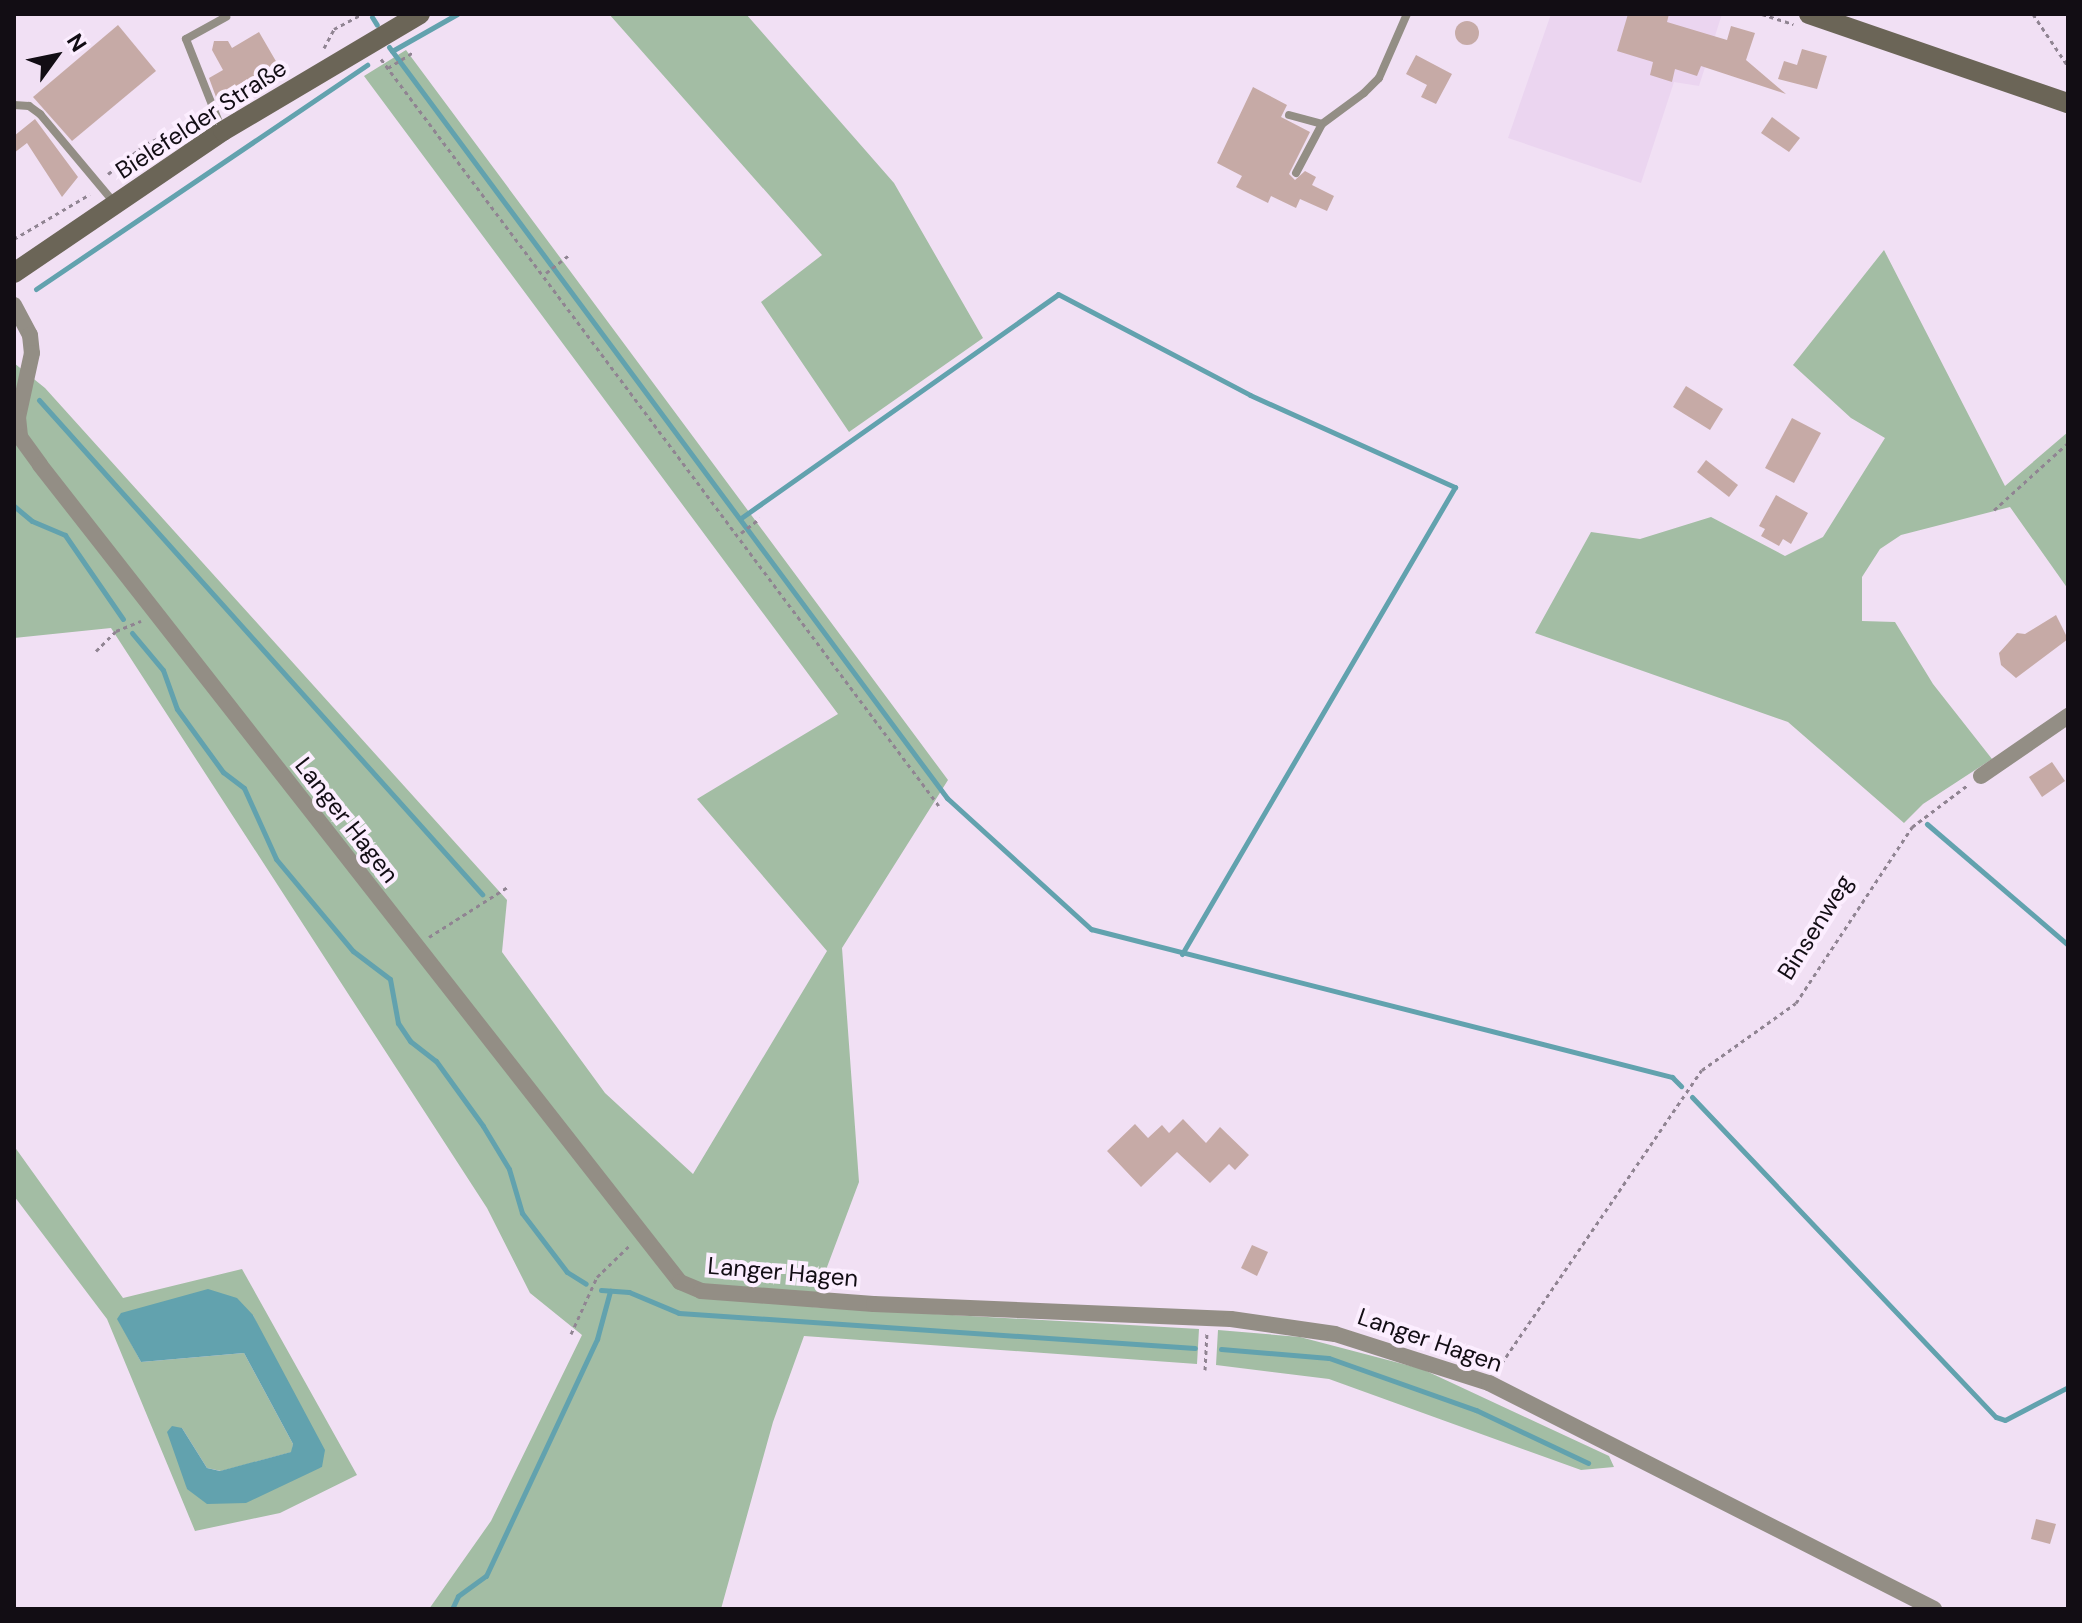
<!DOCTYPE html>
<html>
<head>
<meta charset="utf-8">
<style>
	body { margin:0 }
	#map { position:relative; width:2082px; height:1623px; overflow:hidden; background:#f1e0f4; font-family:"DM Sans",sans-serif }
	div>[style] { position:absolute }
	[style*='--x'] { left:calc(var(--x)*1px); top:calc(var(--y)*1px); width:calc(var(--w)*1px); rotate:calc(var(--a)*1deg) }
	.built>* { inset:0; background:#ebd5f0 }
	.green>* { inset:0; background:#a3bda4 }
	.water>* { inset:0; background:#62a2ae }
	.stream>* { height:5px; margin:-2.5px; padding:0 2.5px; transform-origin:2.5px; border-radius:2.5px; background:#62a2ae }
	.building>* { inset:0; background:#c6aaa6 }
	.round { border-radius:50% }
	.path>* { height:3px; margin-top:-1.5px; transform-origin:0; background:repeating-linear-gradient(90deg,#908492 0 4px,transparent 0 8px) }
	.lane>* { height:8px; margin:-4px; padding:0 4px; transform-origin:4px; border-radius:4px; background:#938e85 }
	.street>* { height:16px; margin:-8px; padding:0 8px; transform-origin:8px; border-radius:8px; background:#938e85 }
	.secondary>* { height:20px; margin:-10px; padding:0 10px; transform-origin:10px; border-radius:10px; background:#6b6557 }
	span { translate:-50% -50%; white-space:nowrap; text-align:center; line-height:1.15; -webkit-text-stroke:8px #fceeff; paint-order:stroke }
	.street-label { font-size:24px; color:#120d14 }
	.frame { position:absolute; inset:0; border:16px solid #120d14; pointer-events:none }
	.north { position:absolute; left:16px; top:16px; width:80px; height:80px; -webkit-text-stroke:6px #fceeff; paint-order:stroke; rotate:57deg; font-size:22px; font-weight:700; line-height:32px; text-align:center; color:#120d14 }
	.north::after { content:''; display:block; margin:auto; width:28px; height:36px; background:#120d14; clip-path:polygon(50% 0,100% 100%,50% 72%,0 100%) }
</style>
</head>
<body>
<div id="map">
	<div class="built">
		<i style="clip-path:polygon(1551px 14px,1722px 14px,1699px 86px,1674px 82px,1641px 183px,1508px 138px)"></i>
	</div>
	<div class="green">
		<i style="clip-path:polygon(609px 14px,746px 14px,894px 183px,983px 338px,849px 432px,761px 302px,822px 255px)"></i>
		<i style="clip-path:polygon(406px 50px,948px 780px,842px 948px,859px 1182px,812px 1307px,1199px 1329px,1197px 1364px,804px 1336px,773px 1422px,721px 1609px,429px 1609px,491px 1521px,582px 1335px,530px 1293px,487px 1208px,111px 628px,14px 638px,14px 363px,45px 388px,507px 900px,502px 952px,605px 1093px,693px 1174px,827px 951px,697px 799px,838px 714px,364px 76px)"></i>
		<i style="clip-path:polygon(1884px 250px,2005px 486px,2068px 432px,2068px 589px,2010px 507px,1901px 535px,1880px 549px,1862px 577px,1862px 621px,1895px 622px,1933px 684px,1992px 759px,1923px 804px,1904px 823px,1788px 722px,1535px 633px,1591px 532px,1640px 539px,1711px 517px,1785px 556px,1823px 537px,1885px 438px,1851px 418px,1793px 365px)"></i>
		<i style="clip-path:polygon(evenodd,14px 1146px,123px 1298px,242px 1269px,357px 1475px,280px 1513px,195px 1531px,107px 1319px,14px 1196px,14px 1146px,137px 1310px,253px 1315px,322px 1467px,187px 1489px,182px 1428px,207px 1468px,221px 1471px,292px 1452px,293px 1444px,244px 1353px,141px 1362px,118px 1319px,137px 1310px)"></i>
		<i style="clip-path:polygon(1218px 1330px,1300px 1337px,1422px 1369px,1609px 1456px,1614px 1467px,1581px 1470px,1329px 1379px,1216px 1365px)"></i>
	</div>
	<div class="water">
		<i style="clip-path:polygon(208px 1289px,237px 1298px,253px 1315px,325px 1450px,322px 1467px,246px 1503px,207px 1504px,187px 1489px,167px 1432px,172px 1426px,182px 1428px,207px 1468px,220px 1471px,291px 1452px,293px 1444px,244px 1353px,141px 1362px,117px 1319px,121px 1313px)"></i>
	</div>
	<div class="stream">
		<i style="--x:372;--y:17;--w:9;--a:58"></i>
		<i style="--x:389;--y:47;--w:936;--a:53.39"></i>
		<i style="--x:947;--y:798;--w:195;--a:42.3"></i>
		<i style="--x:1091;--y:929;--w:600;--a:14.29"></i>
		<i style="--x:1672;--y:1077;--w:13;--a:45"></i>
		<i style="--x:392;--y:51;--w:75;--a:-29.6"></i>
		<i style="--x:36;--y:289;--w:400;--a:-34.1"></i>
		<i style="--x:39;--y:400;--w:664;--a:48.12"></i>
		<i style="--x:14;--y:506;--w:23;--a:40"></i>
		<i style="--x:32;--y:521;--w:36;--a:23"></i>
		<i style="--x:65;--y:535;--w:102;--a:55.4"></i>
		<i style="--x:741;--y:518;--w:388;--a:-35.2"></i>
		<i style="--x:1058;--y:294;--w:217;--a:27.7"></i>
		<i style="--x:1250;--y:395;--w:225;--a:24.2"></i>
		<i style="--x:1455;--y:487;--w:541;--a:120.31"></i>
		<i style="--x:132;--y:633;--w:48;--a:50"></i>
		<i style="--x:163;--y:670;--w:41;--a:70.3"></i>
		<i style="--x:177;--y:709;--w:78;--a:53.9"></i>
		<i style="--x:223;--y:772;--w:26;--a:37"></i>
		<i style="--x:244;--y:788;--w:78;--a:65.7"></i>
		<i style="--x:276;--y:859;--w:120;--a:50.1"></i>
		<i style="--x:353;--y:951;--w:46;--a:37.1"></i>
		<i style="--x:390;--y:979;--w:45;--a:79.7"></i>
		<i style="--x:398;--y:1023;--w:22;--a:56"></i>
		<i style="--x:410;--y:1041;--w:33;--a:38"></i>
		<i style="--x:436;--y:1061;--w:80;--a:54.1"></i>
		<i style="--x:483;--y:1126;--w:50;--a:58.8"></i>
		<i style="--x:509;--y:1169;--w:46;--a:73.5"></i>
		<i style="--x:522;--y:1213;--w:74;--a:52.7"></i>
		<i style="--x:567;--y:1272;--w:22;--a:32"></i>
		<i style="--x:1927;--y:824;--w:186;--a:40.6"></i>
		<i style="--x:1692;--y:1097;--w:441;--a:46.5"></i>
		<i style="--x:1996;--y:1417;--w:9;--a:18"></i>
		<i style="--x:2005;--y:1420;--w:71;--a:-27.6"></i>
		<i style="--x:601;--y:1290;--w:28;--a:4"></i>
		<i style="--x:629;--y:1292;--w:54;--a:22.8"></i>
		<i style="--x:679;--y:1313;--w:517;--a:3.88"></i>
		<i style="--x:1221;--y:1349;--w:108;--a:4.8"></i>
		<i style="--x:1329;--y:1358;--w:156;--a:19.5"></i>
		<i style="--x:1476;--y:1410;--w:124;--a:25.3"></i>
		<i style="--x:452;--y:1609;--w:14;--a:-65"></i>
		<i style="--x:458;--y:1596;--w:34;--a:-36"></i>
		<i style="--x:486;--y:1576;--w:262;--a:-64.9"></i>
		<i style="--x:597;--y:1339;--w:50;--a:-74.8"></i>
	</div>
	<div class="building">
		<i style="clip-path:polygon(1628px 14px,1669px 14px,1667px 22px,1727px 40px,1731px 26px,1755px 33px,1746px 60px,1786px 94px,1701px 66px,1697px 76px,1675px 69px,1672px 82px,1650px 75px,1653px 62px,1617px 51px)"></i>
		<i class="round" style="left:1455px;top:21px;width:24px;height:24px"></i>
		<i style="clip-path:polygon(118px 25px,156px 71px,72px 141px,33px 97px)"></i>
		<i style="clip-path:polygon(259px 32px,277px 63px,216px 97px,209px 78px,223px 70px,212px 50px,214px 41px,228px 41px,232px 48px)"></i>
		<i style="clip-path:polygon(1802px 49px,1827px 56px,1817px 89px,1778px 79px,1784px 61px,1797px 65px)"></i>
		<i style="clip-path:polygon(1416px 55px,1452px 74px,1436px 104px,1421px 97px,1427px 85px,1406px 74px)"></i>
		<i style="clip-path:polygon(1253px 87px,1287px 105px,1281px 117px,1310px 132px,1289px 174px,1295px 180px,1305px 171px,1316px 177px,1312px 185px,1334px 196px,1327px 211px,1300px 199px,1296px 208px,1271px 196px,1268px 203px,1236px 187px,1242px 176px,1217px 163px)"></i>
		<i style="clip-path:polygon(1772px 117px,1800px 138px,1789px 152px,1761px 133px)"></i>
		<i style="clip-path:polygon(35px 119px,78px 177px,62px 197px,27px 143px,14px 153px,14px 136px)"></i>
		<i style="clip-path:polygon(1686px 386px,1723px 409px,1710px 430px,1673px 407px)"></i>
		<i style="clip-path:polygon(1792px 418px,1821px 433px,1794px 483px,1765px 468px)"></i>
		<i style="clip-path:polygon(1706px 460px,1738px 485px,1729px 497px,1697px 472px)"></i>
		<i style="clip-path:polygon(1776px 495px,1808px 513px,1791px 544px,1783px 539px,1779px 546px,1761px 536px,1765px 529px,1759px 526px)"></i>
		<i style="clip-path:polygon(2056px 615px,2068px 639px,2016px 678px,2001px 665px,1999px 653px,2017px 633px,2025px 634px)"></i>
		<i style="clip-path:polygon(2052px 762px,2065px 781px,2042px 797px,2029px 777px)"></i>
		<i style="clip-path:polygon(1183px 1119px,1206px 1143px,1220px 1127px,1249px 1155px,1235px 1170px,1229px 1164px,1210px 1183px,1177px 1152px,1141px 1187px,1107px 1151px,1135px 1124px,1148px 1138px,1162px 1125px,1169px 1133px)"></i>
		<i style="clip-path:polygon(1252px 1245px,1268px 1252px,1257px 1276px,1241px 1268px)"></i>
		<i style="clip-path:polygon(2036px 1519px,2056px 1524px,2050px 1544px,2031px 1539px)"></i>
	</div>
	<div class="path">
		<i style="--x:1762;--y:14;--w:33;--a:18"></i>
		<i style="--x:2033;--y:14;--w:63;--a:56.1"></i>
		<i style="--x:324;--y:48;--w:21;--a:-62"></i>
		<i style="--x:334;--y:29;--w:32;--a:-28"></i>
		<i style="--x:381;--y:59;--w:932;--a:53.24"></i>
		<i style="--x:388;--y:68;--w:31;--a:-32"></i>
		<i style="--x:227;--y:104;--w:24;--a:-30"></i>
		<i style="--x:108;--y:174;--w:48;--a:-38.3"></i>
		<i style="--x:146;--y:144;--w:63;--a:-25.3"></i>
		<i style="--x:14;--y:239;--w:88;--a:-30.6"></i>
		<i style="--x:546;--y:273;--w:29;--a:-38"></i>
		<i style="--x:1994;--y:510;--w:100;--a:-42.2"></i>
		<i style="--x:741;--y:533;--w:24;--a:-38"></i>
		<i style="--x:96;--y:651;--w:28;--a:-45"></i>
		<i style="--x:116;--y:631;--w:27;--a:-22"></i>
		<i style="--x:429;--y:937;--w:95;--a:-32.5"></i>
		<i style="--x:571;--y:1334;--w:63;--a:-65.5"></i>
		<i style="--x:597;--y:1277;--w:47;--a:-44.1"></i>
		<i style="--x:1205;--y:1370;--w:37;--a:-87"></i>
		<i style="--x:1497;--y:1370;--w:363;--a:-55.7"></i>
		<i style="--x:1702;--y:1070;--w:115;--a:-35.5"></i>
		<i style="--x:1796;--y:1003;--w:211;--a:-56.6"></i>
		<i style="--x:1912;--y:827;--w:71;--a:-37"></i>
	</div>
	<div class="lane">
		<i style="--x:14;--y:105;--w:15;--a:4"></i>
		<i style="--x:29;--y:106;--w:14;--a:36"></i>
		<i style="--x:40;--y:114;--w:119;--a:50.1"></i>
		<i style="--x:1289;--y:115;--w:34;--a:15"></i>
		<i style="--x:1322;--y:124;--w:52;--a:-36.4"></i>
		<i style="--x:1364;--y:93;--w:21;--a:-45"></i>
		<i style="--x:1379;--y:78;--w:70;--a:-66.4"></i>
		<i style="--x:222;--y:130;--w:98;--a:-111.6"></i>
		<i style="--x:186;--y:39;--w:46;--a:-28.8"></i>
		<i style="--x:1296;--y:173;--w:55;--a:-62"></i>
	</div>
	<div class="street">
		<i style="--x:14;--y:305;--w:34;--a:62"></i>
		<i style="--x:30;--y:335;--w:18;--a:84"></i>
		<i style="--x:32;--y:353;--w:66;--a:102.3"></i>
		<i style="--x:18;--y:417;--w:20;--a:84"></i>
		<i style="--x:20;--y:437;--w:34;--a:54"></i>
		<i style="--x:40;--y:465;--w:1038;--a:51.93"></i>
		<i style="--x:680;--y:1282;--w:23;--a:23"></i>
		<i style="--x:701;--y:1291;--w:173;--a:4.3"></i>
		<i style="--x:874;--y:1304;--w:357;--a:2.4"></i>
		<i style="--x:1231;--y:1319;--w:105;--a:8.2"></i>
		<i style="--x:1335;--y:1334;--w:162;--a:17.7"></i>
		<i style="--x:1489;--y:1383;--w:499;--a:26.9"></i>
		<i style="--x:1981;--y:776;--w:106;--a:-34.6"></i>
	</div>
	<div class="secondary">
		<i style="--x:1809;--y:14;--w:274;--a:19"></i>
		<i style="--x:14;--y:273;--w:253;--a:-34.2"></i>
		<i style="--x:223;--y:131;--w:229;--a:-30.7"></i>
	</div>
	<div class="street-label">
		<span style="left:201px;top:119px;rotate:-33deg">Bielefelder Straße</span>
		<span style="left:347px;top:820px;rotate:52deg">Langer Hagen</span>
		<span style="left:1815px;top:927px;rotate:-58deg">Binsenweg</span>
		<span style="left:783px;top:1272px;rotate:5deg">Langer Hagen</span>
		<span style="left:1430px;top:1340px;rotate:19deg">Langer Hagen</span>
	</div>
	<div class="frame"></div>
	<div class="north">N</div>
</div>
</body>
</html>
